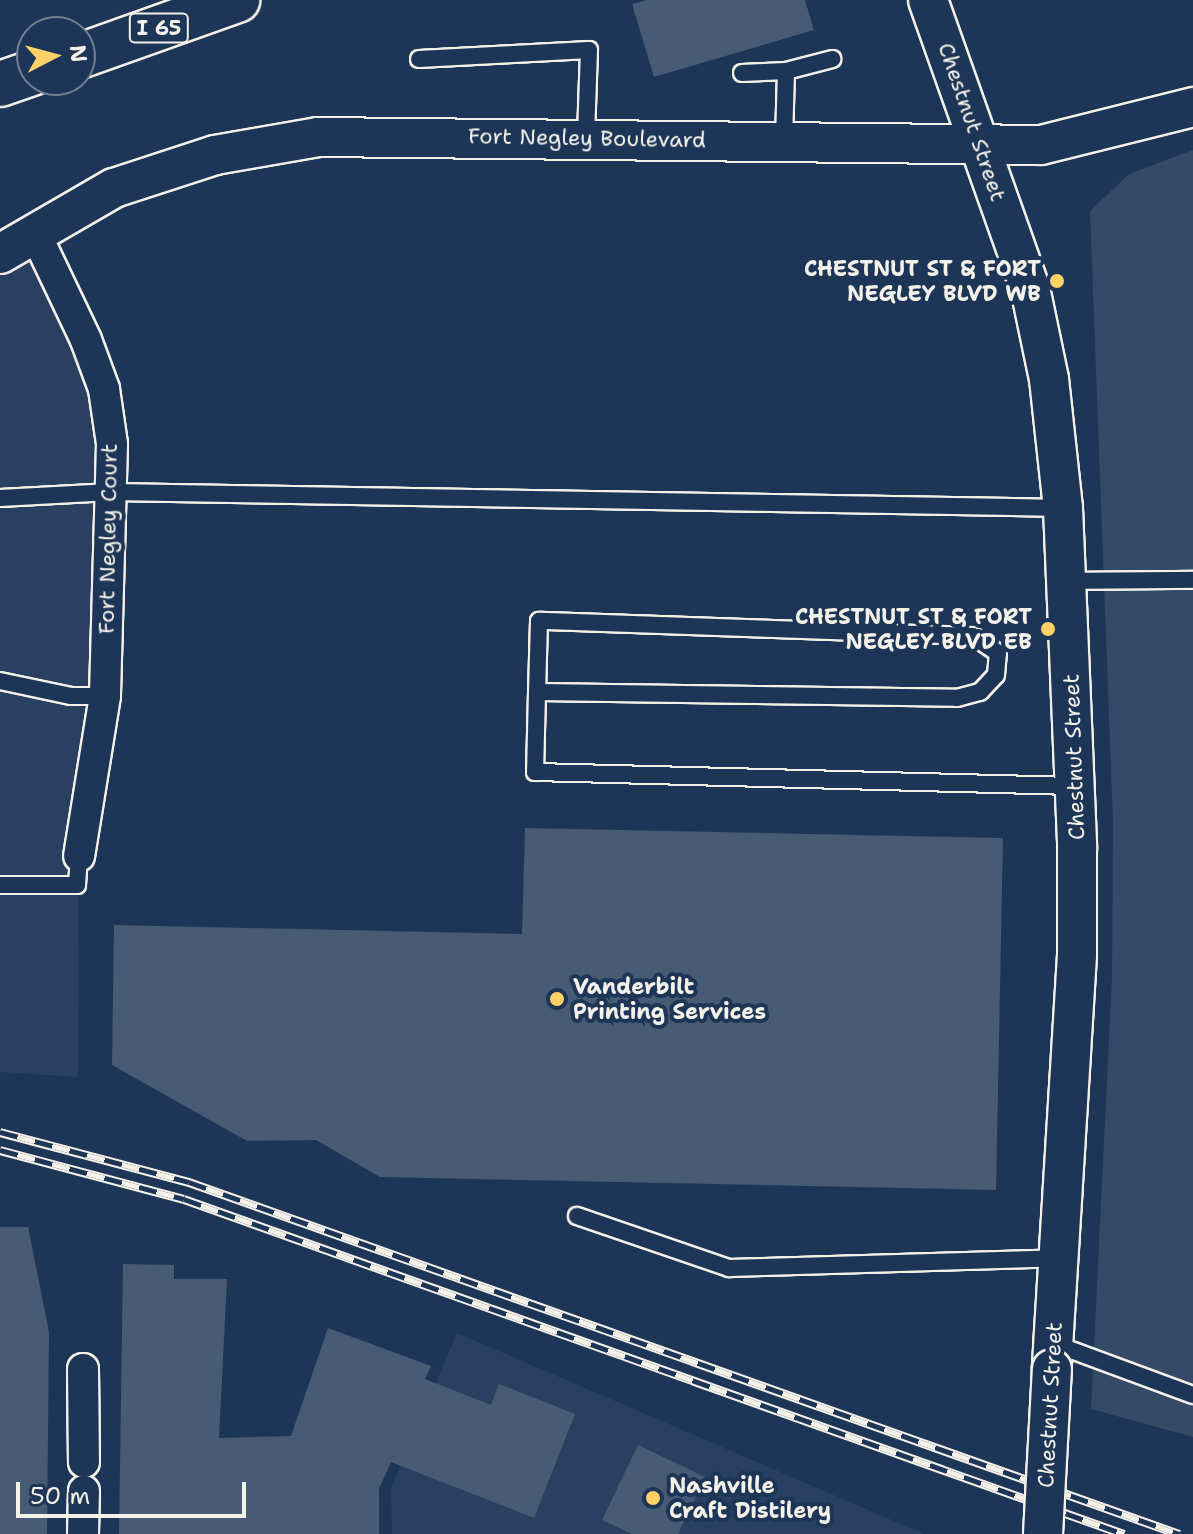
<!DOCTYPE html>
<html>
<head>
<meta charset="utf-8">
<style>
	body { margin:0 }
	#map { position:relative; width:1193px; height:1534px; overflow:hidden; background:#1d3557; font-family:"Shantell Sans",sans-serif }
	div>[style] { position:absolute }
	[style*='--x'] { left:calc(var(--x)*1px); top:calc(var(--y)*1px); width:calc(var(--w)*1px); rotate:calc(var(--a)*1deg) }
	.built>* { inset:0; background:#2a4060 }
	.green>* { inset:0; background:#354a67 }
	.building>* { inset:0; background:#485b74 }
	.roads { filter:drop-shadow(2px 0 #f4f1e8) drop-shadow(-2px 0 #f4f1e8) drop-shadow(0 2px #f4f1e8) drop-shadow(0 -2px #f4f1e8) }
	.service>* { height:16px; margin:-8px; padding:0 8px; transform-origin:8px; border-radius:8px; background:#1d3557 }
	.minor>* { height:30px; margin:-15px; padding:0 15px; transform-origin:15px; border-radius:15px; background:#1d3557 }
	.tertiary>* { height:38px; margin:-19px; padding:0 19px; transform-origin:19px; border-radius:19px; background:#1d3557 }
	.motorway>* { height:44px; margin:-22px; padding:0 22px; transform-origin:22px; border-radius:22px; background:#1d3557 }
	.rail>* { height:9px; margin-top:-4.5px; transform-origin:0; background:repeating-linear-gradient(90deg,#1d3557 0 18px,#f4f1e8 0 36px); box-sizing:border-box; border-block:2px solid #f4f1e8 }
	.bridges { filter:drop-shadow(2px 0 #f4f1e8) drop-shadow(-2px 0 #f4f1e8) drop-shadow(0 2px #f4f1e8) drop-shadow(0 -2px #f4f1e8) }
	.tertiary-bridge>* { height:38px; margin:-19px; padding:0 19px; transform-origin:19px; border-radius:19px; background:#1d3557 }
	.dots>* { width:22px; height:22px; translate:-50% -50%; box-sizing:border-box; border:4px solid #1d3557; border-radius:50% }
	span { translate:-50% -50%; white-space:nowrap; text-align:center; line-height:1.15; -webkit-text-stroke:8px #1d3557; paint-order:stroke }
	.shield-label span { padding:2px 6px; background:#1d3557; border:2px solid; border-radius:6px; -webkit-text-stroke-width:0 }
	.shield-label { font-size:20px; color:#f4f1e8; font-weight:700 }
	.street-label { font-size:22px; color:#f4f1e8 }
	.poi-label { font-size:22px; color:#f4f1e8; font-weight:700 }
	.right { translate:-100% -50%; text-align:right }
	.left { translate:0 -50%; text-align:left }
	.north { position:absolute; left:16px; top:16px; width:80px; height:80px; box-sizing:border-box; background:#1d3557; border:2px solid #738091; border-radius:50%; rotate:84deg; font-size:22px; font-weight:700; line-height:32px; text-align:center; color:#f4f1e8 }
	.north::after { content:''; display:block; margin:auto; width:28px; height:36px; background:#ffd166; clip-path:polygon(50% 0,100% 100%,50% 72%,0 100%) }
	.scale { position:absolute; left:16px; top:1482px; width:230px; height:36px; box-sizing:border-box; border:4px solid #f4f1e8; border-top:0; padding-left:10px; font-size:24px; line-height:28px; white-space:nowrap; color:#f4f1e8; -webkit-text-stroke:6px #1d3557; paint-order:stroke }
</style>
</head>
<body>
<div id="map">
	<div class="built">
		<i style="clip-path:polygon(36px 235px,112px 444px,79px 856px,78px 1077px,0 1072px,0 254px)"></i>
		<i style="clip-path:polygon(457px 1333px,922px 1533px,922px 1534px,392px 1534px,391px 1488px)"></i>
	</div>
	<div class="green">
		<i style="clip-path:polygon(1193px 150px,1193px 1437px,1091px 1409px,1112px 977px,1113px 822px,1090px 211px,1129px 174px)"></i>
	</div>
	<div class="building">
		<i style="clip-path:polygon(647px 0,805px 0,814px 30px,654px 77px,632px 4px)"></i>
		<i style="clip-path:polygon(525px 828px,1003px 838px,996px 1190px,380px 1177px,316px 1140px,247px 1141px,112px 1065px,114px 925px,522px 934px)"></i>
		<i style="clip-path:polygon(0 1227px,28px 1227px,49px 1332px,47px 1534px,0 1534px)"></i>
		<i style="clip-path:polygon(123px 1264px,174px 1265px,174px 1279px,227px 1279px,219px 1438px,291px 1436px,328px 1328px,431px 1366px,425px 1379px,491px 1405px,499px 1384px,575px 1414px,534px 1518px,391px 1462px,379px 1489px,379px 1534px,119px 1534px)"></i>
		<i style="clip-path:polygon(638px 1445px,705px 1477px,678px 1534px,632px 1534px,602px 1520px)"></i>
	</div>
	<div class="roads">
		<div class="service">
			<i style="--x:419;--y:59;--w:170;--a:-3"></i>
			<i style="--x:589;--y:50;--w:88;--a:92"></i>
			<i style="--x:742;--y:73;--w:44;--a:-2.6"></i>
			<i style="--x:784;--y:142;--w:71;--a:-88.4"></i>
			<i style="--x:786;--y:71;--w:48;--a:-14.6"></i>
			<i style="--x:0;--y:498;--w:111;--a:-3.1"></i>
			<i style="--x:111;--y:492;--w:952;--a:0.96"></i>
			<i style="--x:1067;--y:581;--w:126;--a:-0.5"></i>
			<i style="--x:0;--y:681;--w:73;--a:11.9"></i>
			<i style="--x:71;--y:696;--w:34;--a:0"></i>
			<i style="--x:537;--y:692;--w:420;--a:0.8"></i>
			<i style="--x:957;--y:698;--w:24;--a:-15"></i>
			<i style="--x:980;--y:692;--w:23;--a:-47"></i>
			<i style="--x:996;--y:675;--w:22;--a:-85"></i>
			<i style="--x:998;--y:653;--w:30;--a:-146"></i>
			<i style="--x:973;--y:636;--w:434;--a:-178"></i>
			<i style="--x:539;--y:621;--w:71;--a:91.6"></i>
			<i style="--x:537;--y:692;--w:80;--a:91.4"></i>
			<i style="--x:535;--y:772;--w:540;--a:1.49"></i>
			<i style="--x:0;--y:885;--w:77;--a:0"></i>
			<i style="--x:77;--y:885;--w:29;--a:-86"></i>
			<i style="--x:577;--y:1216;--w:161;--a:18.9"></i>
			<i style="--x:729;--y:1268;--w:330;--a:-1.7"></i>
			<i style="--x:1055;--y:1344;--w:147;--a:20.3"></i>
		</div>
		<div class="minor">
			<i style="--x:36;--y:235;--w:116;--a:64.5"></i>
			<i style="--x:86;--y:340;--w:52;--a:69.8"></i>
			<i style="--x:104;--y:389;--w:56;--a:81.7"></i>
			<i style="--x:112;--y:444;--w:252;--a:91.6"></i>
			<i style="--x:105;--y:696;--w:162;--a:99.2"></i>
			<i style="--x:83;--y:1369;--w:93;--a:89.4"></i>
			<i style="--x:83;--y:1534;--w:43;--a:-88.7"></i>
		</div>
		<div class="tertiary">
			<i style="--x:928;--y:0;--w:306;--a:70.5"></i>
			<i style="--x:1030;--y:288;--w:93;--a:78.2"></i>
			<i style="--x:1049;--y:379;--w:130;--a:83.8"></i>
			<i style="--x:1063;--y:508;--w:341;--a:87.6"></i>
			<i style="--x:1077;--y:849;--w:106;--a:90"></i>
			<i style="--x:1077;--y:955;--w:415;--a:93.5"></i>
			<i style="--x:0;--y:254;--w:132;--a:-30.1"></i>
			<i style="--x:114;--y:188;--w:106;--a:-18.1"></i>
			<i style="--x:215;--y:155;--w:105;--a:-9.9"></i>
			<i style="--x:318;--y:137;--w:723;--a:0.63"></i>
			<i style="--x:1041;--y:145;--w:157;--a:-14"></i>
		</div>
		<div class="motorway">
			<i style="--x:80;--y:56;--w:167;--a:-19.6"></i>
			<i style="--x:0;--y:84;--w:34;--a:-19"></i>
		</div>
	</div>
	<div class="rail">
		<i style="--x:0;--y:1132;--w:196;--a:14.8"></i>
		<i style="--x:189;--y:1182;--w:1051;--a:19.57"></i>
		<i style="--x:0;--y:1150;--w:190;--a:14.9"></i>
		<i style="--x:184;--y:1199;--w:998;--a:19.62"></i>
	</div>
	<div class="bridges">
		<div class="tertiary-bridge">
			<i style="--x:1043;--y:1534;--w:165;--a:-86.9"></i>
		</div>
	</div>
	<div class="dots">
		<i style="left:1057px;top:281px;background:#ffd166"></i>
		<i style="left:1048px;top:629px;background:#ffd166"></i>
		<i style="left:557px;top:999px;background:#ffd166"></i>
		<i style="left:653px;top:1498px;background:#ffd166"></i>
	</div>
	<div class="shield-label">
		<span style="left:159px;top:28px">I 65</span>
	</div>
	<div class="street-label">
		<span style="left:972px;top:122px;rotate:71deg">Chestnut Street</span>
		<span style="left:587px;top:138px;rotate:1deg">Fort Negley Boulevard</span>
		<span style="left:108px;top:539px;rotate:-89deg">Fort Negley Court</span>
		<span style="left:1074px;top:757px;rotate:-92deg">Chestnut Street</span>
		<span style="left:1050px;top:1405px;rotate:-87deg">Chestnut Street</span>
	</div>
	<div class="poi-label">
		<span class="right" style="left:1041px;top:281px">CHESTNUT ST &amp; FORT<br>NEGLEY BLVD WB</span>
		<span class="right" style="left:1032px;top:629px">CHESTNUT ST &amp; FORT<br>NEGLEY BLVD EB</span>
		<span class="left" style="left:573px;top:999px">Vanderbilt<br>Printing Services</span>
		<span class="left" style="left:669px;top:1498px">Nashville<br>Craft Distilery</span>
	</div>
	<div class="north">N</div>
	<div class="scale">50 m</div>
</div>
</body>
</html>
